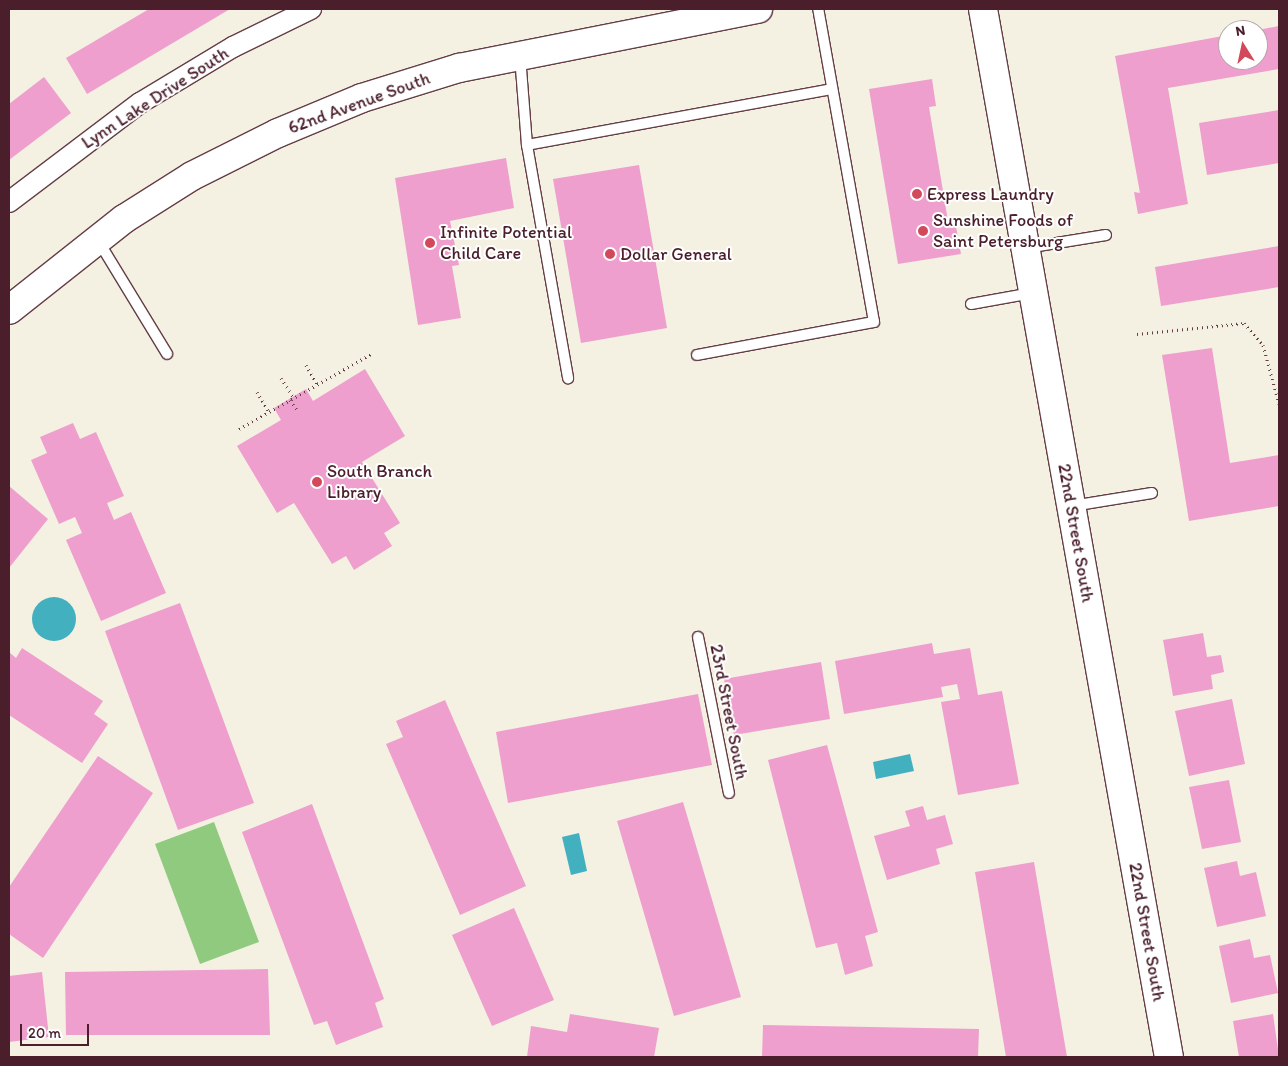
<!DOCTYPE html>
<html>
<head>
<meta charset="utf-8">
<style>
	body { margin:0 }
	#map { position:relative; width:1288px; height:1066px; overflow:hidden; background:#f4f1e2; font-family:Itim,sans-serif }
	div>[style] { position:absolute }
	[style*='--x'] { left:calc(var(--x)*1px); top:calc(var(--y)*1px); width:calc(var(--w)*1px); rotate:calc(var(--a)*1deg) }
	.green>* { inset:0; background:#8fca7f }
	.water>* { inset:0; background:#43b0c0 }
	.round { border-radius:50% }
	.building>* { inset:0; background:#ee9fcd }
	.path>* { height:3px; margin-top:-1.5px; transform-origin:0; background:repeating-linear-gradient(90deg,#643e46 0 1px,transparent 0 5px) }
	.roads { filter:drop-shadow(1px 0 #643e46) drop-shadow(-1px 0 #643e46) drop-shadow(0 1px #643e46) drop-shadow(0 -1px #643e46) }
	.lane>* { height:10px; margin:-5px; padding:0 5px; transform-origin:5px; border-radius:5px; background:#fff }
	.street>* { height:20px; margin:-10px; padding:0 10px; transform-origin:10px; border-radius:10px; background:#fff }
	.secondary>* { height:28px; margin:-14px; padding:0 14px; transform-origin:14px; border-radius:14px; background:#fff }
	.dots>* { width:14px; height:14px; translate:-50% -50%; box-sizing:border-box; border:2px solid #fff; border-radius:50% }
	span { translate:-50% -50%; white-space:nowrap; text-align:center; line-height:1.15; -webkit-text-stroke:4px #fff; paint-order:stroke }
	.street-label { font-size:18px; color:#4a1f2b }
	.poi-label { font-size:18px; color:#4a1f2b }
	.left { translate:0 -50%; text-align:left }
	.frame { position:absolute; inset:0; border:10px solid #4a1f2b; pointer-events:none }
	.north { position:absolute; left:1218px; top:20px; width:50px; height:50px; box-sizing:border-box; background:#fff; border:1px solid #b7a5aa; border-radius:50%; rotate:350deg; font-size:14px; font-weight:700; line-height:20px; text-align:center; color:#4a1f2b }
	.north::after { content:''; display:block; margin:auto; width:18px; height:22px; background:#d1495b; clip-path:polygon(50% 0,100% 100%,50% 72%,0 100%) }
	.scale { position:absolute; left:20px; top:1024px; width:69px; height:22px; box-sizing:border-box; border:2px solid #4a1f2b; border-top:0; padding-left:6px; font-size:15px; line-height:18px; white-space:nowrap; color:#4a1f2b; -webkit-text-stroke:4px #fff; paint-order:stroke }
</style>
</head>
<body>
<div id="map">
	<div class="green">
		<i style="clip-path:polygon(214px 822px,259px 942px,200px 964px,155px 844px)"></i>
	</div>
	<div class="water">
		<i class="round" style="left:32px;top:597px;width:44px;height:44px"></i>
		<i style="clip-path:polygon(910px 754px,914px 771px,876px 779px,873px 762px)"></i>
		<i style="clip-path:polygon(579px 833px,587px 871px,571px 875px,562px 837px)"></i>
	</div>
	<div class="building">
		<i style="clip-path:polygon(149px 9px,230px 9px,87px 94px,66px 58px)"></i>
		<i style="clip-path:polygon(1279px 26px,1279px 69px,1168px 88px,1188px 204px,1138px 214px,1134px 192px,1140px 193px,1115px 56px,1228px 35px,1228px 60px,1258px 60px,1258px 30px)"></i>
		<i style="clip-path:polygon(44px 77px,71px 113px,9px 160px,9px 104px)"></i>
		<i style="clip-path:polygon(932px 79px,936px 106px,929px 107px,949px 227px,956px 226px,961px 254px,898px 264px,869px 89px)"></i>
		<i style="clip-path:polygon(1279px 110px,1279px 163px,1207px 175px,1199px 123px)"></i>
		<i style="clip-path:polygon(506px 158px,514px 208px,450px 221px,459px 265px,452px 266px,461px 318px,418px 325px,395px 178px)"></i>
		<i style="clip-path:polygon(639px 165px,667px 328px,581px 343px,553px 179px)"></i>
		<i style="clip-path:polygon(1279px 246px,1279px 287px,1161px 306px,1155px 267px)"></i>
		<i style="clip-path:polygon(1212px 348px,1230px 463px,1279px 455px,1279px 506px,1189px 521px,1162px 355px)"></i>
		<i style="clip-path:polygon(365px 369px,405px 436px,362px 462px,400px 523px,384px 533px,392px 546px,354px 570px,346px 556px,332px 564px,294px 503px,277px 513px,237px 446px,281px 420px,274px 408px,306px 389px,313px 401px)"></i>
		<i style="clip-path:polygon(73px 423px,80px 439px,96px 432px,124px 496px,107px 503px,114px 520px,131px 512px,166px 593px,101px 621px,66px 540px,82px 533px,75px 517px,59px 524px,31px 460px,47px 453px,40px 437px)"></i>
		<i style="clip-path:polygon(9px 486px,48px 519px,9px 568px)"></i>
		<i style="clip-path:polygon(180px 603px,254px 803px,178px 830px,105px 631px)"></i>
		<i style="clip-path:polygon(1203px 633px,1207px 657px,1221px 655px,1224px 672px,1211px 675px,1213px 689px,1173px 696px,1163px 640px)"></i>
		<i style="clip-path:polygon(932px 643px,934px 654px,970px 648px,978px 695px,1002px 691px,1019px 784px,958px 795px,941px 702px,960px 699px,957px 684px,941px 687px,943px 697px,844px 714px,835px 661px)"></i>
		<i style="clip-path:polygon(22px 648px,103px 701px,94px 714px,108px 724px,82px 763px,9px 715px,9px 652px,16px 658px)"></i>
		<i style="clip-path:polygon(821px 662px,830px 719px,734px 735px,724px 679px)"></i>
		<i style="clip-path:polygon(698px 694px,712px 765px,508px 803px,496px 732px)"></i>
		<i style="clip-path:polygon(1232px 699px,1245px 764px,1189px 776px,1175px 711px)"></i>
		<i style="clip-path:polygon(445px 700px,526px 886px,460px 915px,386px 744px,403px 737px,396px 721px)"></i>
		<i style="clip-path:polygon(827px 745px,878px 932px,865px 936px,873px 966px,845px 975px,837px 943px,816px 948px,768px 760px)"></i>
		<i style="clip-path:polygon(98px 756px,153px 793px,43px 958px,9px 934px,9px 887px)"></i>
		<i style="clip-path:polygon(1229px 780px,1241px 842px,1202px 849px,1189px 787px)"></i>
		<i style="clip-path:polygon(683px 802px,741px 997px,674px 1016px,617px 821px)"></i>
		<i style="clip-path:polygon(312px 804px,384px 999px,375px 1003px,383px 1027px,336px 1045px,327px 1021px,314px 1025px,242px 832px)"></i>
		<i style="clip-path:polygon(923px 806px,927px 820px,945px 815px,953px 844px,936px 849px,940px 864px,887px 880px,874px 836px,910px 826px,905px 811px)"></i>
		<i style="clip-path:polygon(1237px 861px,1240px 876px,1256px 872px,1266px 916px,1217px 927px,1204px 868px)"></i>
		<i style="clip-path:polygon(1034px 862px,1067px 1057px,1006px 1057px,975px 872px)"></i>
		<i style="clip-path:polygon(514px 908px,554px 1000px,492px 1026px,452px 935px)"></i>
		<i style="clip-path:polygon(1250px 939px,1254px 958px,1270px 955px,1278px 993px,1231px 1003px,1219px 946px)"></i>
		<i style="clip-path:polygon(268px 969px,270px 1035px,66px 1035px,65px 972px)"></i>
		<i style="clip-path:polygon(42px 972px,49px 1037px,9px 1042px,9px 976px)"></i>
		<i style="clip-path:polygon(570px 1014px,659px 1028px,654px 1057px,527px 1057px,531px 1026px,567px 1032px)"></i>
		<i style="clip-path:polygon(1273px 1014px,1279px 1057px,1239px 1057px,1233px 1021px)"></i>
		<i style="clip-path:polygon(763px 1025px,979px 1029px,978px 1057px,762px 1057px)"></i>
	</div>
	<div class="path">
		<i style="--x:1137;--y:334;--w:108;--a:-5.9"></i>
		<i style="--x:1244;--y:323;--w:29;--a:49"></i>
		<i style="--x:1263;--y:345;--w:61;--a:74.8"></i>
		<i style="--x:306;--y:365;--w:22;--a:60"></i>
		<i style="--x:281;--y:378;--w:24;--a:57"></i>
		<i style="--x:257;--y:392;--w:23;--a:59"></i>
		<i style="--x:290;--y:400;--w:12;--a:55"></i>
		<i style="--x:239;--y:429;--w:152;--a:-29.6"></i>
	</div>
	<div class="roads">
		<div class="lane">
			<i style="--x:520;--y:56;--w:89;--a:85.5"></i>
			<i style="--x:527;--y:145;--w:237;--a:80"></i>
			<i style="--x:527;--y:145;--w:310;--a:-10.4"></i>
			<i style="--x:99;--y:242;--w:131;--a:58.7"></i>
			<i style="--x:1026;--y:248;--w:81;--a:-9.2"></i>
			<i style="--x:971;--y:304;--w:62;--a:-10.2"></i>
			<i style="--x:697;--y:355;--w:180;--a:-10.6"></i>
			<i style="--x:874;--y:322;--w:318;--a:-100.1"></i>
			<i style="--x:1072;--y:506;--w:81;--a:-9.2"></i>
			<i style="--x:698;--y:637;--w:159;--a:78.8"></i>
		</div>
		<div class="street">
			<i style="--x:9;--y:202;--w:164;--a:-37.1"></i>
			<i style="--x:140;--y:103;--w:109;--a:-31.1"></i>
			<i style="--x:233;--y:47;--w:87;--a:-26"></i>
		</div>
		<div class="secondary">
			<i style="--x:983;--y:9;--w:1064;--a:79.94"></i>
			<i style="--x:9;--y:310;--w:147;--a:-38.4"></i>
			<i style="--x:124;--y:219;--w:80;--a:-32.3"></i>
			<i style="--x:192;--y:176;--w:96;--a:-26.6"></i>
			<i style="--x:278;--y:133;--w:91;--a:-22.6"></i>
			<i style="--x:362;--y:98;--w:102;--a:-17.2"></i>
			<i style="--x:459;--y:68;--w:305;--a:-11.2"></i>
		</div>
	</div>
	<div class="dots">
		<i style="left:917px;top:194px;background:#d1495b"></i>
		<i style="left:923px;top:231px;background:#d1495b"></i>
		<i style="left:430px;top:243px;background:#d1495b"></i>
		<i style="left:610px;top:254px;background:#d1495b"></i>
		<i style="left:317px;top:482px;background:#d1495b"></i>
	</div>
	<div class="street-label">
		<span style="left:155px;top:98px;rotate:-33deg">Lynn Lake Drive South</span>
		<span style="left:359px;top:103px;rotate:-20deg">62nd Avenue South</span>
		<span style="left:1076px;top:533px;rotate:80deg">22nd Street South</span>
		<span style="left:729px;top:712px;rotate:79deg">23rd Street South</span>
		<span style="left:1147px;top:932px;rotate:80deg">22nd Street South</span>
	</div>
	<div class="poi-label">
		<span class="left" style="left:927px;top:194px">Express Laundry</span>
		<span class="left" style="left:933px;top:231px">Sunshine Foods of<br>Saint Petersburg</span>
		<span class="left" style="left:440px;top:243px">Infinite Potential<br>Child Care</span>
		<span class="left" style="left:620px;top:254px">Dollar General</span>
		<span class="left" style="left:327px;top:482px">South Branch<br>Library</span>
	</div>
	<div class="frame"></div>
	<div class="north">N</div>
	<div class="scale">20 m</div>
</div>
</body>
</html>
